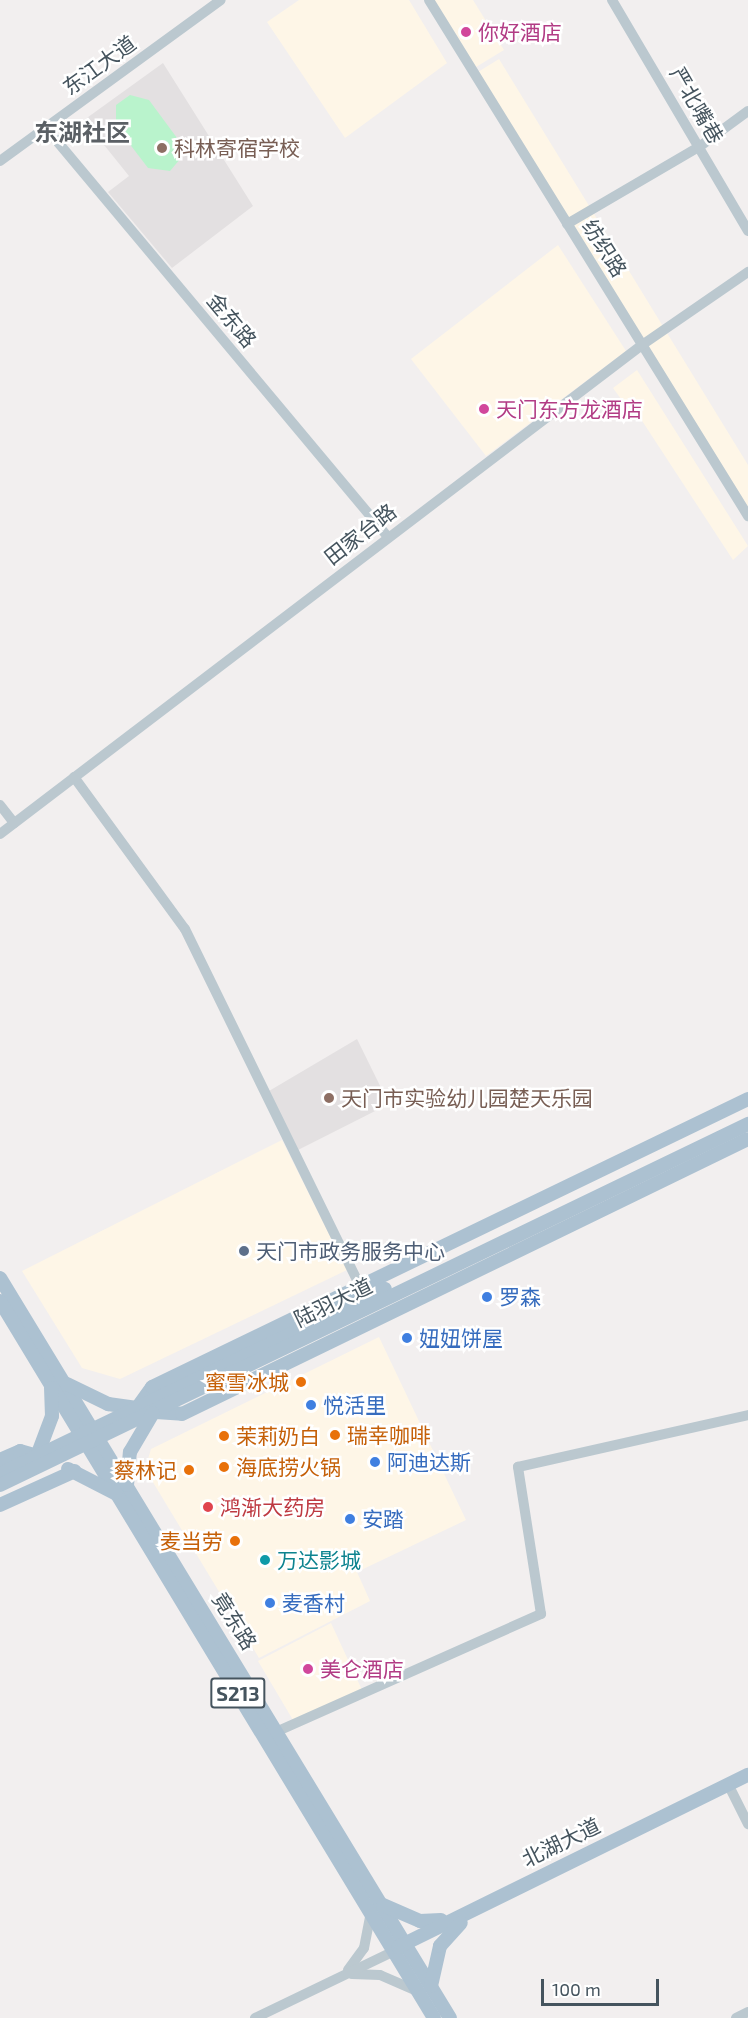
<!DOCTYPE html>
<html>
<head>
<meta charset="utf-8">
<style>
	body { margin:0 }
	#map { position:relative; width:748px; height:2018px; overflow:hidden; background:#f2efef; font-family:"Exo 2","Noto Sans SC",sans-serif }
	div>[style] { position:absolute }
	[style*='--x'] { left:calc(var(--x)*1px); top:calc(var(--y)*1px); width:calc(var(--w)*1px); rotate:calc(var(--a)*1deg) }
	.commercial>* { inset:0; background:#fef6e7 }
	.education>* { inset:0; background:#e3e0e1 }
	.green>* { inset:0; background:#b9f3cc }
	.minor>* { height:10px; margin:-5px; padding:0 5px; transform-origin:5px; border-radius:5px; background:#bbc8cf }
	.major>* { height:14px; margin:-7px; padding:0 7px; transform-origin:7px; border-radius:7px; background:#acc1d1 }
	.dots>* { width:16px; height:16px; translate:-50% -50%; box-sizing:border-box; border:3px solid #fff; border-radius:50% }
	span { translate:-50% -50%; white-space:nowrap; text-align:center; line-height:1.15; -webkit-text-stroke:5px #fff; paint-order:stroke }
	.shield-label span { padding:2px 4px; background:#fff; border:2px solid; border-radius:4px; -webkit-text-stroke-width:0 }
	.shield-label { font-size:20px; color:#45545e; font-weight:700 }
	.hotel-label { font-size:21px; color:#b23c85 }
	.left { translate:0 -50%; text-align:left }
	.street-label { font-size:21px; color:#45545e }
	.education-label { font-size:21px; color:#785e54 }
	.service-label { font-size:21px; color:#4e5e75 }
	.shop-label { font-size:21px; color:#366cbe }
	.food-label { font-size:21px; color:#c56008 }
	.right { translate:-100% -50%; text-align:right }
	.health-label { font-size:21px; color:#be3a42 }
	.culture-label { font-size:21px; color:#0d838f }
	.quarter-label { font-size:24px; color:#5b6065; font-weight:700 }
	.scale { position:absolute; left:541px; top:1979px; width:118px; height:27px; box-sizing:border-box; border:3px solid #45545e; border-top:0; padding-left:8px; font-size:18px; line-height:21px; white-space:nowrap; color:#45545e; -webkit-text-stroke:4px #fff; paint-order:stroke }
</style>
</head>
<body>
<div id="map">
	<div class="commercial">
		<i style="clip-path:polygon(299px 0,409px 0,447px 63px,345px 138px,267px 22px)"></i>
		<i style="clip-path:polygon(433px 0,473px 0,504px 50px,476px 67px)"></i>
		<i style="clip-path:polygon(499px 59px,748px 465px,748px 507px,478px 72px)"></i>
		<i style="clip-path:polygon(558px 245px,626px 351px,486px 456px,411px 359px)"></i>
		<i style="clip-path:polygon(637px 370px,748px 546px,733px 560px,633px 407px,629px 410px,613px 388px)"></i>
		<i style="clip-path:polygon(282px 1140px,347px 1270px,120px 1379px,82px 1368px,22px 1271px)"></i>
		<i style="clip-path:polygon(379px 1337px,466px 1520px,357px 1572px,370px 1601px,259px 1658px,145px 1469px,151px 1449px)"></i>
		<i style="clip-path:polygon(331px 1623px,362px 1690px,293px 1720px,258px 1661px)"></i>
	</div>
	<div class="education">
		<i style="clip-path:polygon(163px 63px,253px 206px,172px 268px,108px 192px,129px 176px,84px 120px)"></i>
		<i style="clip-path:polygon(357px 1039px,389px 1104px,298px 1150px,269px 1091px)"></i>
	</div>
	<div class="green">
		<i style="clip-path:polygon(130px 95px,149px 100px,180px 142px,181px 158px,170px 171px,148px 168px,116px 126px,116px 105px)"></i>
	</div>
	<div class="minor">
		<i style="--x:429;--y:0;--w:607;--a:58.27"></i>
		<i style="--x:612;--y:0;--w:268;--a:59.5"></i>
		<i style="--x:46;--y:128;--w:533;--a:50.1"></i>
		<i style="--x:0;--y:161;--w:273;--a:-36.1"></i>
		<i style="--x:567;--y:224;--w:153;--a:-30.3"></i>
		<i style="--x:699;--y:147;--w:61;--a:-36.3"></i>
		<i style="--x:74;--y:777;--w:188;--a:53.9"></i>
		<i style="--x:185;--y:929;--w:398;--a:63.9"></i>
		<i style="--x:0;--y:805;--w:23;--a:52"></i>
		<i style="--x:0;--y:834;--w:807;--a:-37.3"></i>
		<i style="--x:642;--y:345;--w:129;--a:-34.6"></i>
		<i style="--x:278;--y:1731;--w:288;--a:-24"></i>
		<i style="--x:541;--y:1614;--w:149;--a:-98.9"></i>
		<i style="--x:518;--y:1467;--w:236;--a:-12.7"></i>
		<i style="--x:728;--y:1784;--w:45;--a:63.4"></i>
		<i style="--x:348;--y:1970;--w:27;--a:-54"></i>
		<i style="--x:364;--y:1948;--w:38;--a:-79"></i>
		<i style="--x:352;--y:1974;--w:28;--a:2"></i>
		<i style="--x:380;--y:1975;--w:40;--a:23.4"></i>
		<i style="--x:255;--y:2018;--w:154;--a:-25.7"></i>
		<i style="--x:736;--y:2018;--w:13;--a:-27"></i>
	</div>
	<div class="major">
		<i style="--x:0;--y:1278;--w:866;--a:58.7"></i>
		<i style="--x:0;--y:1301;--w:838;--a:58.81"></i>
		<i style="--x:67;--y:1384;--w:46;--a:26"></i>
		<i style="--x:108;--y:1404;--w:29;--a:8"></i>
		<i style="--x:137;--y:1408;--w:26;--a:-54"></i>
		<i style="--x:152;--y:1387;--w:662;--a:-25.79"></i>
		<i style="--x:156;--y:1412;--w:26;--a:4"></i>
		<i style="--x:182;--y:1414;--w:629;--a:-25.91"></i>
		<i style="--x:0;--y:1460;--w:22;--a:-24"></i>
		<i style="--x:20;--y:1451;--w:18;--a:16"></i>
		<i style="--x:37;--y:1456;--w:43;--a:-69.4"></i>
		<i style="--x:52;--y:1416;--w:28;--a:-92"></i>
		<i style="--x:68;--y:1469;--w:53;--a:27.1"></i>
		<i style="--x:0;--y:1474;--w:427;--a:-25.7"></i>
		<i style="--x:0;--y:1485;--w:831;--a:-25.76"></i>
		<i style="--x:127;--y:1485;--w:33;--a:-85"></i>
		<i style="--x:130;--y:1452;--w:45;--a:-59.5"></i>
		<i style="--x:0;--y:1505;--w:82;--a:-24.4"></i>
		<i style="--x:383;--y:1905;--w:40;--a:23.4"></i>
		<i style="--x:420;--y:1921;--w:21;--a:-3"></i>
		<i style="--x:398;--y:1947;--w:390;--a:-26.2"></i>
		<i style="--x:431;--y:1986;--w:41;--a:-77.3"></i>
		<i style="--x:440;--y:1946;--w:31;--a:-48"></i>
	</div>
	<div class="dots">
		<i style="left:466px;top:32px;background:#d1479c"></i>
		<i style="left:162px;top:148px;background:#8d6e63"></i>
		<i style="left:484px;top:409px;background:#d1479c"></i>
		<i style="left:329px;top:1098px;background:#8d6e63"></i>
		<i style="left:244px;top:1251px;background:#5c6f8a"></i>
		<i style="left:487px;top:1297px;background:#3f7fe0"></i>
		<i style="left:407px;top:1338px;background:#3f7fe0"></i>
		<i style="left:301px;top:1382px;background:#e8710a"></i>
		<i style="left:311px;top:1405px;background:#3f7fe0"></i>
		<i style="left:335px;top:1435px;background:#e8710a"></i>
		<i style="left:224px;top:1436px;background:#e8710a"></i>
		<i style="left:375px;top:1462px;background:#3f7fe0"></i>
		<i style="left:224px;top:1467px;background:#e8710a"></i>
		<i style="left:189px;top:1470px;background:#e8710a"></i>
		<i style="left:208px;top:1507px;background:#e0444e"></i>
		<i style="left:350px;top:1519px;background:#3f7fe0"></i>
		<i style="left:235px;top:1541px;background:#e8710a"></i>
		<i style="left:265px;top:1560px;background:#0f9aa8"></i>
		<i style="left:270px;top:1603px;background:#3f7fe0"></i>
		<i style="left:308px;top:1669px;background:#d1479c"></i>
	</div>
	<div class="shield-label">
		<span style="left:238px;top:1693px">S213</span>
	</div>
	<div class="hotel-label">
		<span class="left" style="left:478px;top:32px">你好酒店</span>
		<span class="left" style="left:496px;top:409px">天门东方龙酒店</span>
		<span class="left" style="left:320px;top:1669px">美仑酒店</span>
	</div>
	<div class="street-label">
		<span style="left:99px;top:65px;rotate:-36deg">东江大道</span>
		<span style="left:697px;top:105px;rotate:60deg">严北嘴巷</span>
		<span style="left:605px;top:248px;rotate:58deg">纺织路</span>
		<span style="left:232px;top:320px;rotate:50deg">金东路</span>
		<span style="left:360px;top:534px;rotate:-38deg">田家台路</span>
		<span style="left:333px;top:1302px;rotate:-26deg">陆羽大道</span>
		<span style="left:235px;top:1621px;rotate:58deg">竟东路</span>
		<span style="left:561px;top:1842px;rotate:-26deg">北湖大道</span>
	</div>
	<div class="education-label">
		<span class="left" style="left:174px;top:148px">科林寄宿学校</span>
		<span class="left" style="left:341px;top:1098px">天门市实验幼儿园楚天乐园</span>
	</div>
	<div class="service-label">
		<span class="left" style="left:256px;top:1251px">天门市政务服务中心</span>
	</div>
	<div class="shop-label">
		<span class="left" style="left:499px;top:1297px">罗森</span>
		<span class="left" style="left:419px;top:1338px">妞妞饼屋</span>
		<span class="left" style="left:323px;top:1405px">悦活里</span>
		<span class="left" style="left:387px;top:1462px">阿迪达斯</span>
		<span class="left" style="left:362px;top:1519px">安踏</span>
		<span class="left" style="left:282px;top:1603px">麦香村</span>
	</div>
	<div class="food-label">
		<span class="right" style="left:289px;top:1382px">蜜雪冰城</span>
		<span class="left" style="left:347px;top:1435px">瑞幸咖啡</span>
		<span class="left" style="left:236px;top:1436px">茉莉奶白</span>
		<span class="left" style="left:236px;top:1467px">海底捞火锅</span>
		<span class="right" style="left:177px;top:1470px">蔡林记</span>
		<span class="right" style="left:223px;top:1541px">麦当劳</span>
	</div>
	<div class="health-label">
		<span class="left" style="left:220px;top:1507px">鸿渐大药房</span>
	</div>
	<div class="culture-label">
		<span class="left" style="left:277px;top:1560px">万达影城</span>
	</div>
	<div class="quarter-label">
		<span style="left:82px;top:132px">东湖社区</span>
	</div>
	<div class="scale">100 m</div>
</div>
</body>
</html>
